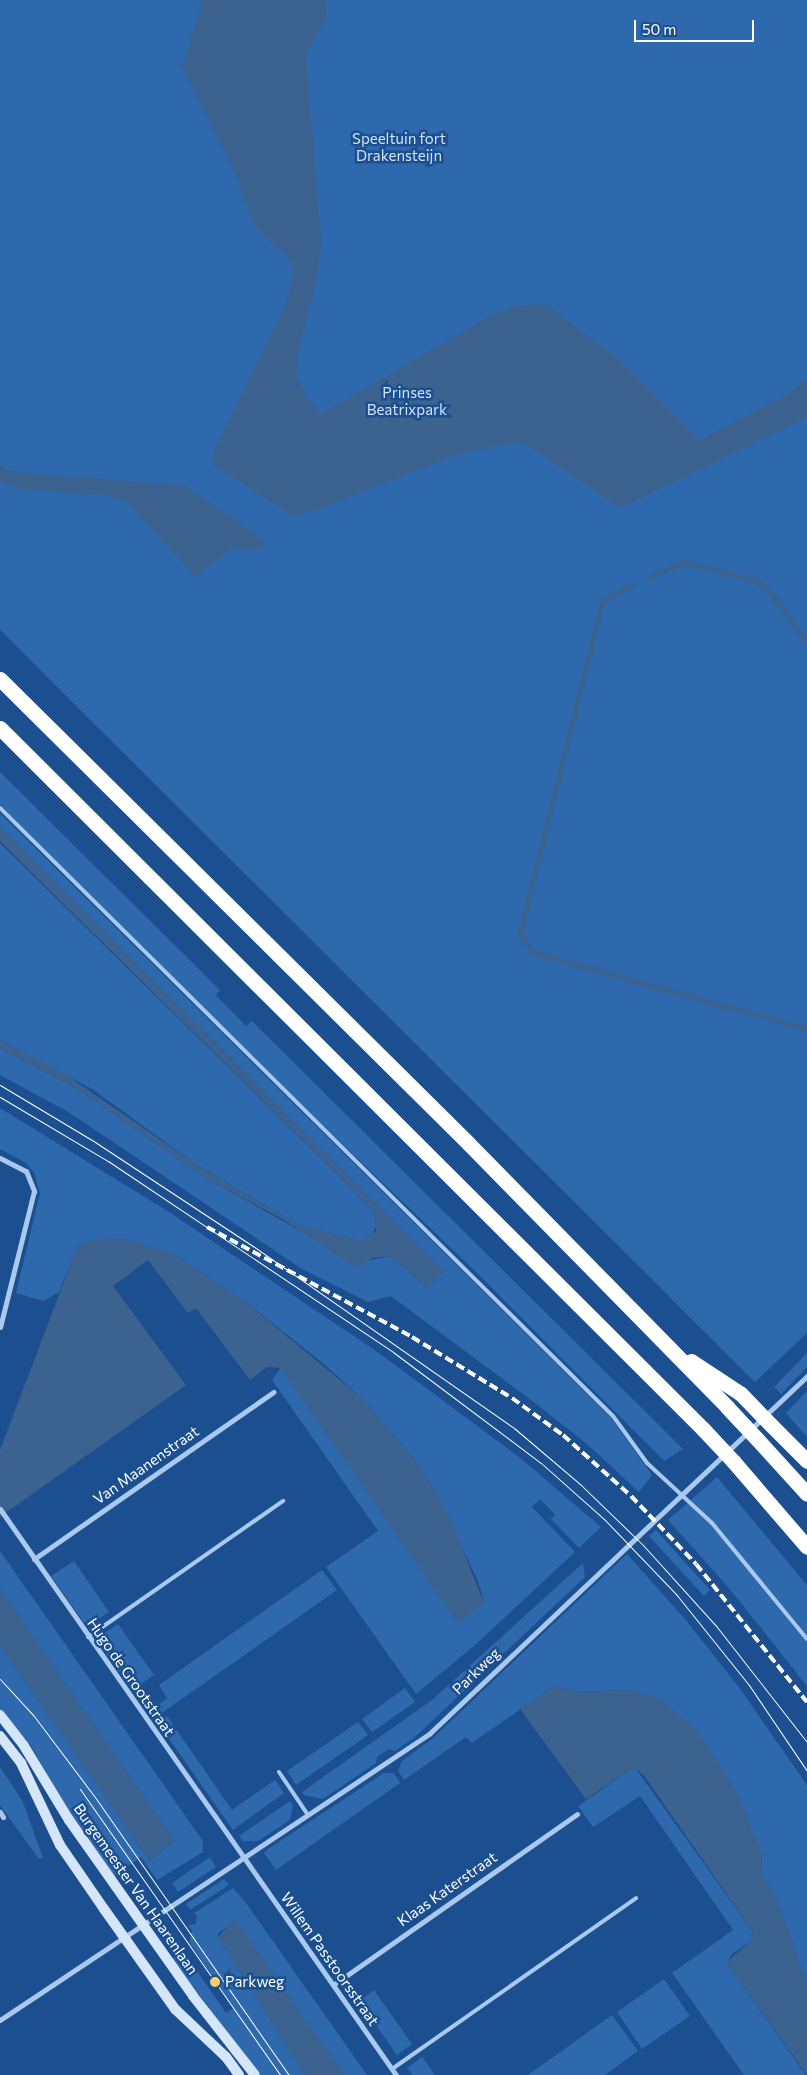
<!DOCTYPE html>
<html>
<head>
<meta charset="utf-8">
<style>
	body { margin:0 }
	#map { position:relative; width:807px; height:2075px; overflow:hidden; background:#1b4f8f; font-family:Commissioner,sans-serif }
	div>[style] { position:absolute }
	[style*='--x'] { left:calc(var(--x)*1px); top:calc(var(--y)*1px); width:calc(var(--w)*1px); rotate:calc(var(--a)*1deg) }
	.green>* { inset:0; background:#2e69ad }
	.water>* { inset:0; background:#3c6290 }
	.stream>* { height:5px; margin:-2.5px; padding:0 2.5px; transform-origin:2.5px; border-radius:2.5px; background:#3c6290 }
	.lane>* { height:4px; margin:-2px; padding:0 2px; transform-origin:2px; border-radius:2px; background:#a9c9ee }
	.street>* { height:5px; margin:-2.5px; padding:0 2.5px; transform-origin:2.5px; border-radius:2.5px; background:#a9c9ee }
	.secondary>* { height:10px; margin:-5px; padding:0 5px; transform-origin:5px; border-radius:5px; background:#d6e6fa }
	.highway>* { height:15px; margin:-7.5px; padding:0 7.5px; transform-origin:7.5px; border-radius:7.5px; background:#fff }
	.tram>* { height:1px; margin:-0.5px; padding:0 0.5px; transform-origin:0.5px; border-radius:0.5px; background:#fff }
	.rail>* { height:4px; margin-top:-2px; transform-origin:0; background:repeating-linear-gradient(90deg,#fff 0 9px,transparent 0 13px) }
	.highway-bridge>* { height:15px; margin:-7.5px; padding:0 7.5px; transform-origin:7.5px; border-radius:7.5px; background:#fff }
	.dots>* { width:14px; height:14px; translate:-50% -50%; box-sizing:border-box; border:2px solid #1b4f8f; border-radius:50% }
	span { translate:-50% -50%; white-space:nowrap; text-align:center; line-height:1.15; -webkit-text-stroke:5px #1b4f8f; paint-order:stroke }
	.park-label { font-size:15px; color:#cfe3fa }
	.street-label { font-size:15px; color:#fff }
	.poi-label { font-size:15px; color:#fff }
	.left { translate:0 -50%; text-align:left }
	.scale { position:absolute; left:634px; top:20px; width:120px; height:22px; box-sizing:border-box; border:2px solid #fff; border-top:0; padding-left:6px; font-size:15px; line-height:18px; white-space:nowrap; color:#fff; -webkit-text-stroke:4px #1b4f8f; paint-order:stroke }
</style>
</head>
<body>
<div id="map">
	<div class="green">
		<i style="clip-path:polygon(0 0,807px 0,807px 1333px,755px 1382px,0 630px)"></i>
		<i style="clip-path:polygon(0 772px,220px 990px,216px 995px,246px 1026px,252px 1021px,683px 1449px,664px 1461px,476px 1272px,290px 1094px,0 805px)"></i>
		<i style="clip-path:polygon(0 813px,611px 1418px,652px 1475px,639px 1492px,587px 1444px,535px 1403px,395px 1299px,390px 1296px,368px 1302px,302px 1269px,70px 1113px,0 1075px,0 1048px,79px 1090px,205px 1177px,311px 1237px,361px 1262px,391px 1256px,427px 1288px,443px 1271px,0 828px)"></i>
		<i style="clip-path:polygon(0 843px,348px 1185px,375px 1214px,377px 1224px,372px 1235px,361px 1241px,298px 1225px,194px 1163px,92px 1089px,0 1040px)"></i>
		<i style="clip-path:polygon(0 1108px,169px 1212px,379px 1353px,519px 1457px,601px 1527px,579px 1548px,551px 1519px,555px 1515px,540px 1499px,532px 1507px,575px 1552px,474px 1646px,416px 1694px,326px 1567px,378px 1531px,272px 1380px,281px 1367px,458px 1622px,484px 1602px,478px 1581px,433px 1488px,411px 1455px,358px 1395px,324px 1364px,247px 1303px,173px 1254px,73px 1258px,59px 1292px,43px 1301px,16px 1293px,40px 1193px,34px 1173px,26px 1163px,0 1149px)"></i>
		<i style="clip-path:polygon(807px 1353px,807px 1367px,781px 1394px,774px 1387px)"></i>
		<i style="clip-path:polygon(807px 1391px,807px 1437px,786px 1413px)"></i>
		<i style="clip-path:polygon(717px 1477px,807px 1585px,807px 1686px,729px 1588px,668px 1520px)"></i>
		<i style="clip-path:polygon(656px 1530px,710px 1590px,704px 1596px,649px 1536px)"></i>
		<i style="clip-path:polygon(0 1551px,203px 1841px,203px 1852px,157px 1880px,141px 1857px,114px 1876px,76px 1823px,29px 1743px,0 1710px,0 1645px,149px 1860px,174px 1841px,0 1589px)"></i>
		<i style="clip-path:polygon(627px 1554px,684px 1618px,738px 1686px,807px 1785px,807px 1983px,775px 1896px,761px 1874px,762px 1853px,630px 1690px,577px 1692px,554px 1686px,472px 1743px,466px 1737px,404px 1780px,398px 1771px,402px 1761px,432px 1739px)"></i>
		<i style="clip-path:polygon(74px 1561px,109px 1612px,87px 1627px,51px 1576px)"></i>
		<i style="clip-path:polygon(583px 1563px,585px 1577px,415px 1737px,395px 1751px,389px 1749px,377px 1757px,376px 1763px,323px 1799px,304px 1795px,302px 1792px,432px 1700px)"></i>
		<i style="clip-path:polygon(322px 1570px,337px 1590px,159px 1715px,154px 1708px,167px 1698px,159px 1685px)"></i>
		<i style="clip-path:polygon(118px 1624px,154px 1675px,132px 1690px,96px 1639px)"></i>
		<i style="clip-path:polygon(405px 1688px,415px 1702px,372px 1732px,362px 1719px)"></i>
		<i style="clip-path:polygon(167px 1716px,232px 1810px,275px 1780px,284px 1793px,233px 1830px,158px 1723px)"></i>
		<i style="clip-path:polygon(358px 1722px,368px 1735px,296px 1785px,287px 1771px)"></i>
		<i style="clip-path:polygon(0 1767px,23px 1802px,43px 1858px,38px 1858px,0 1805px)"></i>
		<i style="clip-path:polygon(636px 1769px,753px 1932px,751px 1941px,732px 1954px,728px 1961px,730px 1968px,806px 2075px,744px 2075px,672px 1973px,733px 1930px,640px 1796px,593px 1827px,578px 1806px,628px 1771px)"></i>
		<i style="clip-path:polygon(384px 1773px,394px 1773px,400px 1783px,276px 1870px,264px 1853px,268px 1849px)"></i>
		<i style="clip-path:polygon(290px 1801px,293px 1805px,290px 1820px,258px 1841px,243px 1841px,239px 1836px)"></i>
		<i style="clip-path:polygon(210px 1857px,216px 1867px,178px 1892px,172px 1883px)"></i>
		<i style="clip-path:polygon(224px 1879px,229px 1885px,190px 1910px,186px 1904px)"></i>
		<i style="clip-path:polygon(233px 1888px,246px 1903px,367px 2075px,344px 2075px,235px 1921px,218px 1933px,218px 1937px,305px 2075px,260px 2075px,172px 1959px,183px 1951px,226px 2013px,234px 2008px,189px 1942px,192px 1931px,188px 1925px,196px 1924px,197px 1915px,193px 1914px)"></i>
		<i style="clip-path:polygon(664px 1979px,690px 2016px,642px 2049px,617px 2012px)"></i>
		<i style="clip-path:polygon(374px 1990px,412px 2044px,397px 2055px,359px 2001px)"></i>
		<i style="clip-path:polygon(612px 2015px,638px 2051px,605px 2075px,528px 2075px)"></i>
		<i style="clip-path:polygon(422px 2057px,435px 2075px,412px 2075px,407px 2068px)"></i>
	</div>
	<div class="water">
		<i style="clip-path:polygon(203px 0,326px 0,327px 15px,306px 54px,321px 240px,318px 274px,297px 357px,296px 375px,305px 395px,321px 414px,488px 317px,516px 306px,540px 304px,548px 306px,617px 358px,699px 440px,788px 394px,807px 379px,807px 417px,620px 508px,527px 445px,517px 442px,461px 453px,321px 508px,293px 516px,212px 464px,214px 451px,284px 308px,293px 277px,292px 265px,287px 255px,272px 244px,254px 224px,230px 161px,182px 66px)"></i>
		<i style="clip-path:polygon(0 465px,8px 470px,34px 474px,184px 485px,262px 538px,264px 544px,260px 549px,231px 549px,195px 577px,126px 501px,110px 496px,22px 489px,0 481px)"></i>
		<i style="clip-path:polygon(0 828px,443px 1271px,427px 1288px,391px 1256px,373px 1258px,356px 1268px,284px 1220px,205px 1177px,79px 1090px,0 1048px,0 1040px,62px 1072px,194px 1163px,298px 1225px,361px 1241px,376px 1231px,375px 1214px,348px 1185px,0 841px)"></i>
		<i style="clip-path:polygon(126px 1239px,173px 1254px,247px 1303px,358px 1395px,411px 1455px,433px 1488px,452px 1523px,484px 1603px,458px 1623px,281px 1368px,267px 1367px,250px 1380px,196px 1308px,188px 1313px,148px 1260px,113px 1286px,186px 1385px,0 1517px,0 1450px,73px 1258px,79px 1245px,92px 1240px)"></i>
		<i style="clip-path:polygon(0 1589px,174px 1841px,149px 1860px,0 1645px)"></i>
		<i style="clip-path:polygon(554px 1686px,577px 1692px,630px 1690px,660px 1698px,698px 1732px,737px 1793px,762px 1853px,761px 1874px,775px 1896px,807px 1983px,807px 2075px,730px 1968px,728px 1961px,751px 1941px,753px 1932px,643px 1774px,636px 1769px,628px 1771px,586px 1799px,520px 1709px)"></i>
		<i style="clip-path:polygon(232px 1921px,238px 1923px,344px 2075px,305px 2075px,218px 1937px)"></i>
	</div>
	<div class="stream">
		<i style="--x:649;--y:577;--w:38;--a:-23"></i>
		<i style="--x:684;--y:562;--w:75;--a:14.6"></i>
		<i style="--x:757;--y:581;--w:15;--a:37"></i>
		<i style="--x:769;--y:590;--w:65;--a:54.4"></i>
		<i style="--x:631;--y:585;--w:32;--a:152"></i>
		<i style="--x:603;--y:600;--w:344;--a:104"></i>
		<i style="--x:520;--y:934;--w:22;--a:56"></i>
		<i style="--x:532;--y:952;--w:286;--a:15.6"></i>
	</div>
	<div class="lane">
		<i style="--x:0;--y:808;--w:863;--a:44.77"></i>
		<i style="--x:613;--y:1416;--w:58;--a:54.1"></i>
		<i style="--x:647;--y:1463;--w:88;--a:42.7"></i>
		<i style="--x:712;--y:1523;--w:150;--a:50.7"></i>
		<i style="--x:88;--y:1637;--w:238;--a:-34.9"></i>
		<i style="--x:279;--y:1772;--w:52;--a:56"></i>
		<i style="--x:392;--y:2069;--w:298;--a:-35"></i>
	</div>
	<div class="street">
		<i style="--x:0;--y:1158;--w:29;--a:27"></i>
		<i style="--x:26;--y:1171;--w:22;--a:68"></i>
		<i style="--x:34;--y:1191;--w:140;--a:104"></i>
		<i style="--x:0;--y:1509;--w:691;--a:55.02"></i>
		<i style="--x:34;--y:1559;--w:292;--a:-34.9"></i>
		<i style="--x:0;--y:1812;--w:6;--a:59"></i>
		<i style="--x:333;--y:1985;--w:298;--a:-35"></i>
		<i style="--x:0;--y:2020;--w:516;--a:-33.69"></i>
		<i style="--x:429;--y:1734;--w:521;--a:-43.44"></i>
	</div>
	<div class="secondary">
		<i style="--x:0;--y:1715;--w:39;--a:52"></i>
		<i style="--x:24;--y:1746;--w:87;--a:58.7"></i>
		<i style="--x:69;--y:1820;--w:215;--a:54.8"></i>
		<i style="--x:193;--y:1996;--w:100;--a:51.9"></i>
		<i style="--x:0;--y:1736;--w:34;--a:52"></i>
		<i style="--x:21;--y:1763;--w:91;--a:64.6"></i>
		<i style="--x:60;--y:1845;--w:78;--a:55.5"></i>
		<i style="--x:104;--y:1909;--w:123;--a:54.6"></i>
		<i style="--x:175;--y:2009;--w:70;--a:43.3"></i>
		<i style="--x:226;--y:2057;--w:22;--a:54"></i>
	</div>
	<div class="highway">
		<i style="--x:0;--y:679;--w:659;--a:44.75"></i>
		<i style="--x:468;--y:1143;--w:370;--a:45.5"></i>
		<i style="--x:0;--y:728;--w:993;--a:44.92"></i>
		<i style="--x:691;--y:1361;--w:60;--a:33.4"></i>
		<i style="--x:771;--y:1425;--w:51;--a:45"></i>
		<i style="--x:757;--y:1439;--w:74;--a:47.7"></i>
		<i style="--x:733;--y:1461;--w:113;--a:49.3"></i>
	</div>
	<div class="tram">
		<i style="--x:0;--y:1085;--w:107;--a:30.9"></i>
		<i style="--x:92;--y:1140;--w:193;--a:33.4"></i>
		<i style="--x:253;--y:1246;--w:318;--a:34.9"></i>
		<i style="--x:514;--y:1428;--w:87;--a:40.3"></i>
		<i style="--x:580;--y:1484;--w:88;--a:44.1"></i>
		<i style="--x:643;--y:1545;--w:110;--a:47.9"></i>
		<i style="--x:717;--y:1627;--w:146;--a:52"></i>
		<i style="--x:0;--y:1097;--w:126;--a:30.7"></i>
		<i style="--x:108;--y:1161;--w:343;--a:33.8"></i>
		<i style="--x:393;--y:1352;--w:185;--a:36.9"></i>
		<i style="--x:541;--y:1463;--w:86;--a:41.7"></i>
		<i style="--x:605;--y:1520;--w:103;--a:46.2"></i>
		<i style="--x:676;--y:1594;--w:117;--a:51.3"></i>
		<i style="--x:749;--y:1685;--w:104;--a:56"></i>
		<i style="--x:0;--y:1679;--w:50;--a:47.4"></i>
		<i style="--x:34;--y:1716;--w:105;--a:53.1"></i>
		<i style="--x:97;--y:1800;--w:335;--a:55.1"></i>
		<i style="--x:80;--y:1789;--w:349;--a:55"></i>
	</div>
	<div class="rail">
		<i style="--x:207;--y:1227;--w:233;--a:28.2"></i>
		<i style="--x:412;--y:1337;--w:117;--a:31.4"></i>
		<i style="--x:512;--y:1398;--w:63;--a:36"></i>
		<i style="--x:563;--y:1435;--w:91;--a:41.9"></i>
		<i style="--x:631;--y:1496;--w:94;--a:46.3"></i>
		<i style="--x:696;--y:1564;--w:177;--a:51.2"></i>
	</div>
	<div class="highway-bridge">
		<i style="--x:741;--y:1394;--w:43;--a:45.9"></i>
		<i style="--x:727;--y:1407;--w:44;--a:46.8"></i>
		<i style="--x:703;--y:1429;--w:44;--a:46.8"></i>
	</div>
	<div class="dots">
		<i style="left:215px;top:1982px;background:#ffd166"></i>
	</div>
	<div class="park-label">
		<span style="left:399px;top:147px">Speeltuin fort<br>Drakensteijn</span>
		<span style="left:407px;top:401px">Prinses<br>Beatrixpark</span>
	</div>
	<div class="street-label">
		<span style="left:146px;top:1465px;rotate:-35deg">Van Maanenstraat</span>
		<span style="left:476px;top:1671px;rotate:-44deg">Parkweg</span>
		<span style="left:131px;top:1677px;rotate:55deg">Hugo de Grootstraat</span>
		<span style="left:136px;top:1889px;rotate:55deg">Burgemeester Van Haarenlaan</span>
		<span style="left:447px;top:1889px;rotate:-35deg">Klaas Katerstraat</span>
		<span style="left:330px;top:1959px;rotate:55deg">Willem Passtoorsstraat</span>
	</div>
	<div class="poi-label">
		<span class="left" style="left:225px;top:1982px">Parkweg</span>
	</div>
	<div class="scale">50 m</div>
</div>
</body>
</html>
